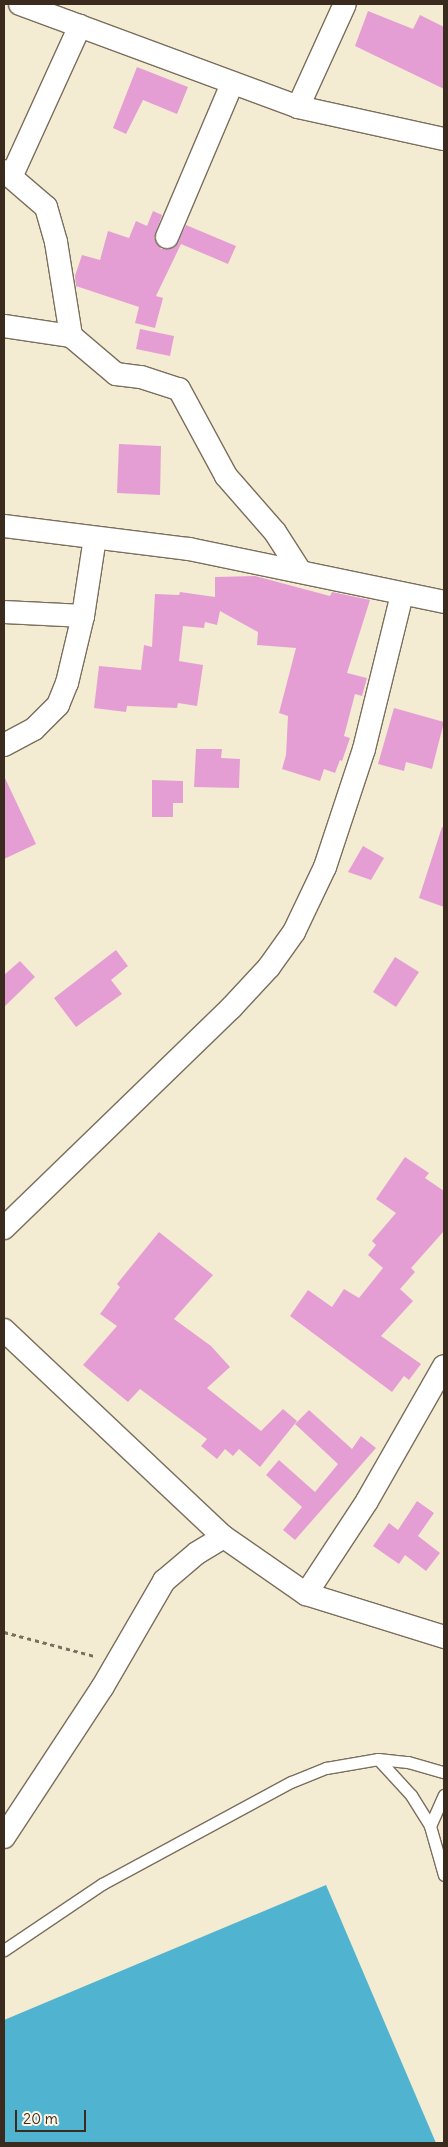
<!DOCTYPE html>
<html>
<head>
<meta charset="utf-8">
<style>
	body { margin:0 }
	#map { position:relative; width:448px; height:2147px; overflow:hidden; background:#f3ecd3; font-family:Delius,sans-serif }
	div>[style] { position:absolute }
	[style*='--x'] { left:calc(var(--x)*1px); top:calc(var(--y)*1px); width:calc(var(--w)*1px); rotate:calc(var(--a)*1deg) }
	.water>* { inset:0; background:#50b3cf }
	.building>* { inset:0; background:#e59ed4 }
	.path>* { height:3px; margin-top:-1.5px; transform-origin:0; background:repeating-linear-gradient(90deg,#7b6e5d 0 4px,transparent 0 8px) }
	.roads { filter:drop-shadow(1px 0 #7b6e5d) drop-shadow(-1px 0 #7b6e5d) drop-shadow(0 1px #7b6e5d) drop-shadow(0 -1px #7b6e5d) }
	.lane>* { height:11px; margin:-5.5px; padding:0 5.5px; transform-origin:5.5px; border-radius:5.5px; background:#fff }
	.street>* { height:22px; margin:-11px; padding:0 11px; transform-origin:11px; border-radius:11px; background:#fff }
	span { translate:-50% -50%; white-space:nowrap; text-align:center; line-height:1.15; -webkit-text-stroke:5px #fcf5e5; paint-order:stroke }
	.frame { position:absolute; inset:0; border:5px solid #3b2a1e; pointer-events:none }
	.scale { position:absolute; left:15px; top:2110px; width:71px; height:22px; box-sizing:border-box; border:2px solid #3b2a1e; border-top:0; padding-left:6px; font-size:15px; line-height:18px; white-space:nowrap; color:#3b2a1e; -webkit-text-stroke:4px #fcf5e5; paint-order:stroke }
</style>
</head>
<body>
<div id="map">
	<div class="water">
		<i style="clip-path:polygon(326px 1885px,436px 2143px,4px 2143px,4px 2020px)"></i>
	</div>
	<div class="building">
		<i style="clip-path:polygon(368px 11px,413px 29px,420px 15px,444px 27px,444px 89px,355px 46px)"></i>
		<i style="clip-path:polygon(137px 67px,188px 87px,177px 114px,143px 100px,126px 134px,113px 128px)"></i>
		<i style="clip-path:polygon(153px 211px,162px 215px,154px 238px,161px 249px,175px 247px,186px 225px,236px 246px,228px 264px,181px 244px,156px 296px,163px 298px,155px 328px,135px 323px,139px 307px,76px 286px,75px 276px,82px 255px,100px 260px,108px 231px,129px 238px,136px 221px,147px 226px)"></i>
		<i style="clip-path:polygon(140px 329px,174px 336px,170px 356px,136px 349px)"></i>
		<i style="clip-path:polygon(119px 444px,161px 446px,160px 495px,117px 493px)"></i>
		<i style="clip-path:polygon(255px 576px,330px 596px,332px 592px,370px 600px,347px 673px,367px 678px,362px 696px,355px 694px,344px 736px,350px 738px,342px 761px,340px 760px,335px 773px,324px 769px,320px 781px,282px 769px,286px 755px,288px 716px,279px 713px,296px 648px,257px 645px,258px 632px,220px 611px,217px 625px,205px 622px,204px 628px,183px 626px,179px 661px,203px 665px,197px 706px,178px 703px,177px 708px,127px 706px,126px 712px,94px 708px,99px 666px,141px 670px,144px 645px,152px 647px,155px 594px,179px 595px,180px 592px,215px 597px,215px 577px)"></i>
		<i style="clip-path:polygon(394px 708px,444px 722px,432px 769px,406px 762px,404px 771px,378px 764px)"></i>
		<i style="clip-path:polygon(196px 749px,222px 749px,221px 758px,240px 759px,239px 788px,194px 787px)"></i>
		<i style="clip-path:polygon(4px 776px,36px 844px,4px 859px)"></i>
		<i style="clip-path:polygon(152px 780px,183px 781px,183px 803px,173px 803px,173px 817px,152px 817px)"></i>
		<i style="clip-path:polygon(442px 827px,444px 827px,444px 907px,419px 898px)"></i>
		<i style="clip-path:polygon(363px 846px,384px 858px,371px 880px,348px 872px)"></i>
		<i style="clip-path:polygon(116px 950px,128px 966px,111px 980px,122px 994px,76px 1027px,54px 998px)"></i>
		<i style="clip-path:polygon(395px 957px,419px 972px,396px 1007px,373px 992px)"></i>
		<i style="clip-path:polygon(20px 961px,35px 977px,4px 1007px,4px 975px)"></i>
		<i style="clip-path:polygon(405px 1157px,429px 1173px,425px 1178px,444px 1191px,444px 1231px,411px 1268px,415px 1272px,400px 1289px,413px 1301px,381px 1336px,421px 1364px,409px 1380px,404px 1376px,392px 1392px,290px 1316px,308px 1290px,332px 1307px,344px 1289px,359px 1298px,383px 1268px,368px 1255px,376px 1245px,372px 1241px,396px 1213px,376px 1199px)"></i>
		<i style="clip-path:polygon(159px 1232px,213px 1275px,174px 1319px,211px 1346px,230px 1367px,207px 1388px,261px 1431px,283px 1409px,297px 1421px,260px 1467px,239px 1449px,233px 1456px,225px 1449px,217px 1459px,201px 1446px,207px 1439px,140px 1389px,128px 1402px,83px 1365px,117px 1326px,100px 1314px,120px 1287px,117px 1284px)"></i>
		<i style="clip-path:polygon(309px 1410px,352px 1449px,361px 1436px,376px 1448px,295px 1540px,283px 1530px,302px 1507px,266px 1475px,279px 1460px,315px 1492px,338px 1464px,295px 1424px)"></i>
		<i style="clip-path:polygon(417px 1501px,434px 1513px,418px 1536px,440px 1553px,426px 1571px,405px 1555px,399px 1564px,373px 1546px,389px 1523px,398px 1530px)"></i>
	</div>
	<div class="path">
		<i style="--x:4;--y:1632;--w:93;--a:14.9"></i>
	</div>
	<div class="roads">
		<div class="lane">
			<i style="--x:378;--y:1759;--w:30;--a:6"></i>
			<i style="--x:408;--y:1762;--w:37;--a:16"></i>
			<i style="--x:430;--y:1826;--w:34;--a:-66"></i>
			<i style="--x:4;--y:1950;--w:118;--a:-34"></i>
			<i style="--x:102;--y:1884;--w:215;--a:-28.4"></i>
			<i style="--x:291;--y:1782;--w:38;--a:-22"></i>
			<i style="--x:326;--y:1768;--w:53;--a:-9.8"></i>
			<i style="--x:378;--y:1759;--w:49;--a:47.5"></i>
			<i style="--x:411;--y:1795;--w:36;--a:58"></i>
			<i style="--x:430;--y:1826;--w:51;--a:74.1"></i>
		</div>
		<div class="street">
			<i style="--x:20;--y:4;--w:296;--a:20.3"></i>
			<i style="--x:298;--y:107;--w:149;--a:12.4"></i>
			<i style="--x:298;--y:107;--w:113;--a:-65.5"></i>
			<i style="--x:4;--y:171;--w:55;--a:40.6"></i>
			<i style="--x:46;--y:207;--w:36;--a:74"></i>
			<i style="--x:56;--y:242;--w:95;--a:80.9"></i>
			<i style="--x:12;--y:175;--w:164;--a:-65.5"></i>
			<i style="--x:167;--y:237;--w:166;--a:-67"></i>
			<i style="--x:4;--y:326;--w:68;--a:8.5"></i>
			<i style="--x:71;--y:336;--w:59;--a:40.2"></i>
			<i style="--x:116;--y:374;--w:25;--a:7"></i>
			<i style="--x:141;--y:377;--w:40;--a:18"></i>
			<i style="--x:179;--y:389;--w:99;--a:61.6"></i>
			<i style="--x:226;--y:476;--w:74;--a:48.8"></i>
			<i style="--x:275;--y:532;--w:46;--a:57.3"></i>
			<i style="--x:4;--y:526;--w:186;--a:7.1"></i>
			<i style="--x:189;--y:549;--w:260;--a:11.7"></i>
			<i style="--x:4;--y:612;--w:79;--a:2.9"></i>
			<i style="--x:4;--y:745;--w:34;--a:-28"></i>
			<i style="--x:34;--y:729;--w:34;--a:-45"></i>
			<i style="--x:58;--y:705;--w:24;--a:-68"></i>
			<i style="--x:67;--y:683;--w:69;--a:-76.6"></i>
			<i style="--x:83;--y:616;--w:79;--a:-81.3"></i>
			<i style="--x:4;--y:1228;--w:316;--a:-44.1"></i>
			<i style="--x:231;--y:1008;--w:56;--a:-47.2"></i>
			<i style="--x:269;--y:967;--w:43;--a:-54.5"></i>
			<i style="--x:294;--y:932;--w:72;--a:-64.5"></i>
			<i style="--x:325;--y:867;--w:124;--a:-71.7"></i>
			<i style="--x:364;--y:749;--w:160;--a:-76.2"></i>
			<i style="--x:4;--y:1330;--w:302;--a:43.3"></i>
			<i style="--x:224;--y:1537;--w:100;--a:34.8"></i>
			<i style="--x:306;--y:1594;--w:145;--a:17.3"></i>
			<i style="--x:306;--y:1594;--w:111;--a:-56.7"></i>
			<i style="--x:367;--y:1501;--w:155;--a:-60.3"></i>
			<i style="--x:4;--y:1837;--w:178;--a:-56.7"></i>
			<i style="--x:102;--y:1688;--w:124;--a:-59.9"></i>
			<i style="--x:164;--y:1581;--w:43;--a:-40.3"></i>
			<i style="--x:197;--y:1553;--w:31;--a:-31"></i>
		</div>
	</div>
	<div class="frame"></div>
	<div class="scale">20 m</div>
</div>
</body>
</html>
